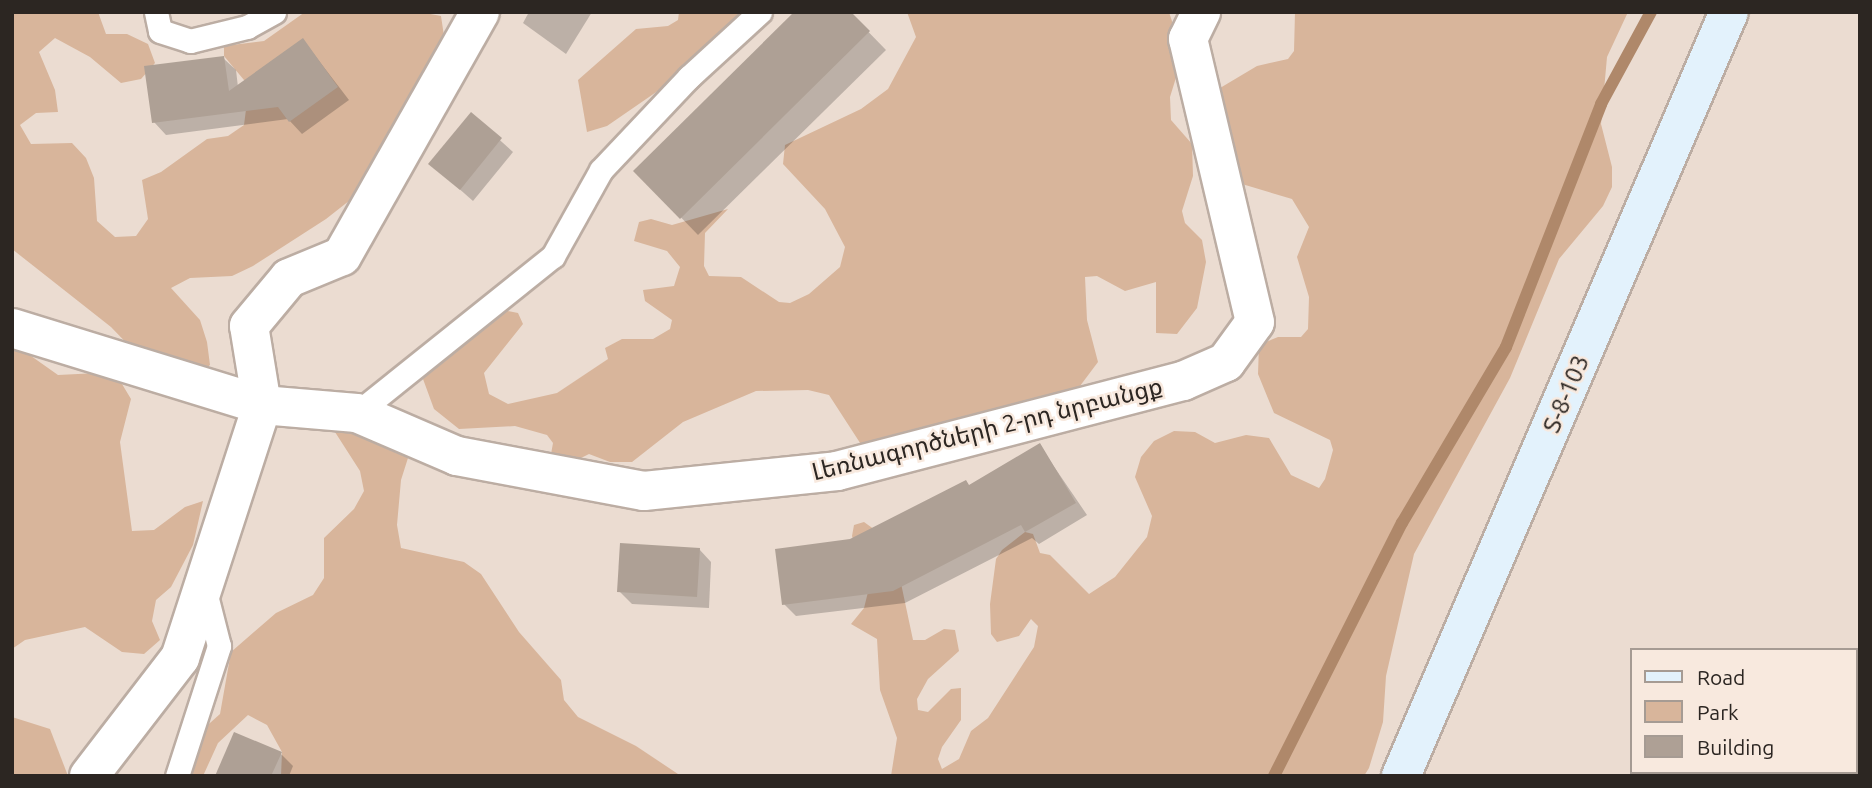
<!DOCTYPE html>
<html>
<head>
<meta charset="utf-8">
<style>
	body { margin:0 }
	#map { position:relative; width:1872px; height:788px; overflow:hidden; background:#ebdcd1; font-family:Ubuntu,"Noto Sans Armenian",sans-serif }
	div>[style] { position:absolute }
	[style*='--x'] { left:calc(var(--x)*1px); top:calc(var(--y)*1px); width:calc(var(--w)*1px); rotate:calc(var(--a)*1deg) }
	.green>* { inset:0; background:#d8b59b }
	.shadow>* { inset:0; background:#0003 }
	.stream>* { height:12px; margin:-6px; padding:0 6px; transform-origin:6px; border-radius:6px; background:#af886a }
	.building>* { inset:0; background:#aea095 }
	.roads { filter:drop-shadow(2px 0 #bcada3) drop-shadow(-2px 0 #bcada3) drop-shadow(0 2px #bcada3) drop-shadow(0 -2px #bcada3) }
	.lane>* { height:23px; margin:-11.5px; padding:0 11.5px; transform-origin:11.5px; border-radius:11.5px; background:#fff }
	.street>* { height:38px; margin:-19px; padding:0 19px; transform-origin:19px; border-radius:19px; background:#fff }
	.secondary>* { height:38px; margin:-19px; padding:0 19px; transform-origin:19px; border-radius:19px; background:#e3f2fc }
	span { translate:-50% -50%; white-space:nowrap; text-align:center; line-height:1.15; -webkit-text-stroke:5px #f8e9de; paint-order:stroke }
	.street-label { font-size:24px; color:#2c2622 }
	.frame { position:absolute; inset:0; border:14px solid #2c2622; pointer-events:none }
	.legend { position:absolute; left:1630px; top:648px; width:228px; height:126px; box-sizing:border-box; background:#f8e9de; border:2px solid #a69b93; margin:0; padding:9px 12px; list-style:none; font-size:21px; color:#2c2622 }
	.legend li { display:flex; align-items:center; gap:14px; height:35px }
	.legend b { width:35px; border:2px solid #a69b93 }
</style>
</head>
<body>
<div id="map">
	<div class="green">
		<i style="clip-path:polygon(12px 12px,98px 12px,106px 34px,127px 34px,148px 44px,155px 63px,141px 79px,121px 83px,90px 57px,55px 38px,39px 52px,55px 90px,58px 112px,36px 113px,20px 125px,31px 144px,72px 143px,86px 158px,94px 178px,97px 221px,115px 237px,136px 236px,148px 219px,142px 180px,161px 172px,207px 139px,228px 136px,244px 125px,249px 86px,224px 56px,224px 46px,264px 41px,305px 12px,420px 12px,441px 16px,444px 36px,382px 175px,326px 219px,253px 266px,232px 276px,190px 278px,171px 288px,200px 320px,207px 342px,210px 365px,194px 378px,139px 356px,111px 327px,12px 249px)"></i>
		<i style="clip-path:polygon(679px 12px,741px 12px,665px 86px,607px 126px,587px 132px,578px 80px,636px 29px,668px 26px,678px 20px)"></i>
		<i style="clip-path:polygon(907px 12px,1169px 12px,1183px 55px,1170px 97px,1171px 120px,1192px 144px,1193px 176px,1182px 211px,1185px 223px,1202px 240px,1206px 262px,1197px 308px,1177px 334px,1156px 333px,1156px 282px,1125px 291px,1097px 276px,1085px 277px,1087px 320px,1098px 362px,1077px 390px,864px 449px,829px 395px,808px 390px,756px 391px,683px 422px,632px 462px,610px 462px,589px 454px,581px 458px,576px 480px,548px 471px,553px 443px,547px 435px,515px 426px,459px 429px,434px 409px,423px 379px,432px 360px,498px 309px,518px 313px,523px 324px,484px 373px,489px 394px,508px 404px,557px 393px,608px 359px,605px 348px,622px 339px,653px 339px,670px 329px,672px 320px,645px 301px,643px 290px,674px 286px,680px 267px,667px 251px,634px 241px,639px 222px,651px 219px,672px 225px,728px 209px,705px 233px,704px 266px,709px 276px,741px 277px,779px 302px,790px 303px,809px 294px,840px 267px,845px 247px,825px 209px,783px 164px,785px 145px,861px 109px,888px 89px,916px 37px)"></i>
		<i style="clip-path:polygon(1295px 12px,1628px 12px,1607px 57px,1601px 124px,1612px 167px,1612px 187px,1603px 206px,1559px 259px,1510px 378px,1414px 554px,1386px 676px,1383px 722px,1369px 768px,1364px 776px,891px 776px,897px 738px,880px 690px,877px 639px,851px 624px,864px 608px,869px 588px,852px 536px,854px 525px,864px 522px,882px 535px,899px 574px,913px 640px,925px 640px,944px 629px,955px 630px,959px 651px,928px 679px,917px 699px,918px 710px,928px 712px,951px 689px,961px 688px,961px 720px,942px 747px,938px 759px,942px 769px,959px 759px,971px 731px,988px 718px,1034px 647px,1038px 626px,1031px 619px,1019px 636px,997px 642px,991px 634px,990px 604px,996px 559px,1002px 550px,1025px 532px,1033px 534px,1040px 553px,1050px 555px,1089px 594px,1115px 577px,1147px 537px,1152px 516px,1135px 477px,1141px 457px,1154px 441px,1174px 431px,1195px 432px,1215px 443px,1246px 435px,1269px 438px,1291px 475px,1319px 488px,1325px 479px,1333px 450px,1330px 440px,1274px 413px,1258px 374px,1259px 345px,1278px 337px,1301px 337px,1308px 329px,1309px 297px,1297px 257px,1309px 227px,1292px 199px,1242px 184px,1219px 164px,1210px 94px,1257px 66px,1288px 59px,1294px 51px)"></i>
		<i style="clip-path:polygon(12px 335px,24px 351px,58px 375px,98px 373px,119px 379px,131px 399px,120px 442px,132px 531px,154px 530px,185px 507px,203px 501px,193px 545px,171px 587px,156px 600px,152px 621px,160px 640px,144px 654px,122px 652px,85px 627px,25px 640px,12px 649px)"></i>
		<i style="clip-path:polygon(326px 418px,414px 439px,401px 480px,397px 525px,401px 548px,464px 562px,481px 574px,519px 632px,561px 680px,564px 700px,578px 717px,636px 746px,681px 776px,281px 776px,282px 752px,267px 725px,248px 715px,218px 743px,203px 776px,176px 776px,191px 740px,220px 714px,231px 652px,276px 613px,313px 595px,324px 578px,324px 538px,354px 509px,364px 491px,360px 471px)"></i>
		<i style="clip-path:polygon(12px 717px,50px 729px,68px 776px,12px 776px)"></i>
	</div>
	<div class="shadow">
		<i style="clip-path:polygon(529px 12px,592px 12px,566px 54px,523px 23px)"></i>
		<i style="clip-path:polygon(849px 12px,886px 50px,698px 235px,636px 171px)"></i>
		<i style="clip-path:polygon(303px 40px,349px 100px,302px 134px,288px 119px,166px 135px,154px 122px,223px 58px,236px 70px,238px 87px)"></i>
		<i style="clip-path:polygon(472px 115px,513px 152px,473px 201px,431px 164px)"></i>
		<i style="clip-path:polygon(1040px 446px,1087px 515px,1039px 544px,1032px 538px,905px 603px,796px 616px,784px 604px,850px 541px,970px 487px)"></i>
		<i style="clip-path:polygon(699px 549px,711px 562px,709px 608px,632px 604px,619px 591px)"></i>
		<i style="clip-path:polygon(281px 754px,293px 766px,289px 776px,217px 776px)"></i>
	</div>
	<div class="stream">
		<i style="--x:1274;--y:776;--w:284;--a:-63.2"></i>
		<i style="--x:1402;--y:523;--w:204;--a:-59.4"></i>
		<i style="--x:1506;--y:347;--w:261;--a:-68.6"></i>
		<i style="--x:1601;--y:104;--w:105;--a:-61.5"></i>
	</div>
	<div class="building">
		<i style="clip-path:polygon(794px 12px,851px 12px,870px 31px,680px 219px,633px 171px)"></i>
		<i style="clip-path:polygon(303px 38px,338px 87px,289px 122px,278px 107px,152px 123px,144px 66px,224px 56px,229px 91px)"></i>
		<i style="clip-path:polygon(471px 112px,502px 138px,460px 190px,428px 164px)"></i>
		<i style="clip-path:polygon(1040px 443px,1076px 503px,1025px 532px,1021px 525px,893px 591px,782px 605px,775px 549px,850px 539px,966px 480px,969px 485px)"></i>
		<i style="clip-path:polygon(620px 543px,700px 548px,697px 597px,617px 592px)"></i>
		<i style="clip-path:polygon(234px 732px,282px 752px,271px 776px,215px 776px)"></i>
	</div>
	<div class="roads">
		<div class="lane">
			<i style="--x:156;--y:12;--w:19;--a:78"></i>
			<i style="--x:160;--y:31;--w:32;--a:18"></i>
			<i style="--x:190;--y:41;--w:59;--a:-13.8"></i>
			<i style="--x:247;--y:27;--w:31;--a:-29"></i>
			<i style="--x:357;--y:413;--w:251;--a:-38.7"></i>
			<i style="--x:553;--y:256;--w:98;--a:-60.8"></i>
			<i style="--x:601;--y:170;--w:128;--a:-46.6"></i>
			<i style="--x:689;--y:77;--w:96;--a:-42.5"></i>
			<i style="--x:177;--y:776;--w:137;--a:-72.1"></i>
			<i style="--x:219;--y:646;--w:57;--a:-104.3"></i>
		</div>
		<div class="street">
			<i style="--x:12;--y:328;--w:262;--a:17.1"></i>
			<i style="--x:262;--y:405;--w:95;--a:4.8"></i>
			<i style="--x:357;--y:413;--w:109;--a:23.3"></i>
			<i style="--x:457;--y:456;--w:190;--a:10.6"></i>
			<i style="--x:644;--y:491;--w:194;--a:-5.9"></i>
			<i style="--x:837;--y:471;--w:358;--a:-14.6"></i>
			<i style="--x:1183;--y:381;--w:47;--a:-23.8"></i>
			<i style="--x:1226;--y:362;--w:49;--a:-54.1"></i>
			<i style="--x:1255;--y:322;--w:291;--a:-103.3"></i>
			<i style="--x:1188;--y:39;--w:30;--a:-64"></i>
			<i style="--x:89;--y:776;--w:149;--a:-52.4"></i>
			<i style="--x:180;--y:658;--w:266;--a:-72"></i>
			<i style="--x:262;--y:405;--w:80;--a:-99.3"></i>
			<i style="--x:249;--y:326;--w:62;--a:-50.2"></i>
			<i style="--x:289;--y:278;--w:57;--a:-22.5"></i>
			<i style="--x:342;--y:256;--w:280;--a:-60.5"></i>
		</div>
		<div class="secondary">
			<i style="--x:1401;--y:776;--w:831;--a:-66.77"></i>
		</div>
	</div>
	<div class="street-label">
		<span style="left:1566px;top:394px;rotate:-67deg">Տ-8-103</span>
		<span style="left:987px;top:429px;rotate:-14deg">Լեռնագործների 2-րդ նրբանցք</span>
	</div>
	<div class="frame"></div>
	<ul class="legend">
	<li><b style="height:9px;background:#e3f2fc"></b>Road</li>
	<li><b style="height:19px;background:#d8b59b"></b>Park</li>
	<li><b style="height:19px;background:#aea095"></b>Building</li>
	</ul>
</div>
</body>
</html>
